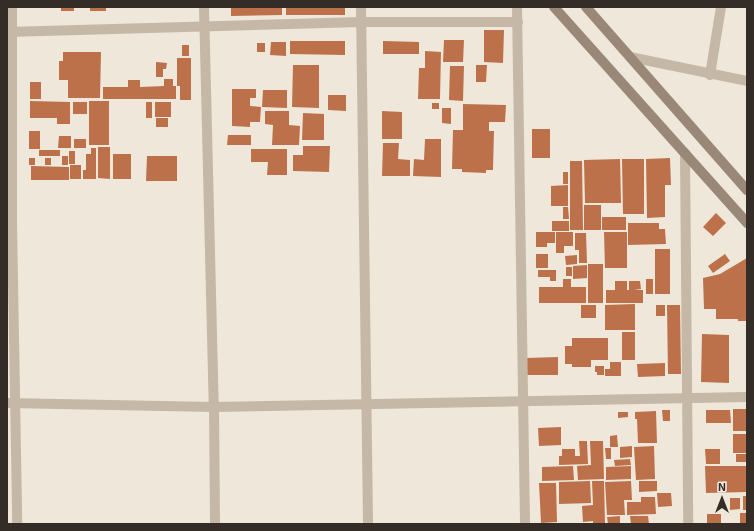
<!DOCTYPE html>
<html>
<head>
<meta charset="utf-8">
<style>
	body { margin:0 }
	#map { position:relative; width:754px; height:531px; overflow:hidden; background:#efe7da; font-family:"Exo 2",sans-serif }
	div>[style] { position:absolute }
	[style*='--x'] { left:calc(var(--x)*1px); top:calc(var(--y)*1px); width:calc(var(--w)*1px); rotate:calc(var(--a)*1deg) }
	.building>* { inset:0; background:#bd714a }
	.minor>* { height:10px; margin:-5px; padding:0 5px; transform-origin:5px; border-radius:5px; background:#c6b8a7 }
	.secondary>* { height:10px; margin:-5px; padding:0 5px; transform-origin:5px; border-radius:5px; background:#998878 }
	span { translate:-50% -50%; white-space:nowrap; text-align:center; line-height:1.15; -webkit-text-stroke:3px #f7f1e5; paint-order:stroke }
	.frame { position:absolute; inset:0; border:8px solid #332c27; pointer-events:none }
	.north { position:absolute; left:702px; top:479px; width:40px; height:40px; -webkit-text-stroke:3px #f7f1e5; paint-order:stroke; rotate:0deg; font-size:11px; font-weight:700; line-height:16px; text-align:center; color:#332c27 }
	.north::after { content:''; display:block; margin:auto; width:14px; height:18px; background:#332c27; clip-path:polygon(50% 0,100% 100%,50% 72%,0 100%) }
</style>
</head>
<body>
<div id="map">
	<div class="building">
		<i style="clip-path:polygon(61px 7px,74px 7px,74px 11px,61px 11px)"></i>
		<i style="clip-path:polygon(90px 7px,106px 7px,106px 11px,90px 11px)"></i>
		<i style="clip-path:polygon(231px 7px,282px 7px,282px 15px,231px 16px)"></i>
		<i style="clip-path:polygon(286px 7px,345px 7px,345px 15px,286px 15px)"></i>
		<i style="clip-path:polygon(484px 30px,504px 30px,503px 63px,484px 62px)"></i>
		<i style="clip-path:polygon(444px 40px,464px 40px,463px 62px,443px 62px)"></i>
		<i style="clip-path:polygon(290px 41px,345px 41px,345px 55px,290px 54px)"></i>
		<i style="clip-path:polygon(383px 41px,419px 42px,419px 54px,383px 54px)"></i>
		<i style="clip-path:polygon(271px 42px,286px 42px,286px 56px,270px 55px)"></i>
		<i style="clip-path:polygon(257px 43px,265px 43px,265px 52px,257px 52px)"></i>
		<i style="clip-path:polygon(182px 45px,189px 45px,189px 56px,182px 56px)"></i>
		<i style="clip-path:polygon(425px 51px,441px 52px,440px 99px,418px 99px,419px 68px,425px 68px)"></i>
		<i style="clip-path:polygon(63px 52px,101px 52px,100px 98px,68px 98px,68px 80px,59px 80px,59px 61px,63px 61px)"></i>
		<i style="clip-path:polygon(177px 58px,191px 58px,191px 100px,180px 100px,180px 86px,177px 86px)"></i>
		<i style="clip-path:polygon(156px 62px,167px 63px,166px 69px,163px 69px,163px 77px,156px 77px)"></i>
		<i style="clip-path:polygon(293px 65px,319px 65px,319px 108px,292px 107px)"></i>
		<i style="clip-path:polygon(476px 65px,487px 65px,486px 82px,476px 82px)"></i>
		<i style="clip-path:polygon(450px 66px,464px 66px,463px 101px,449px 100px)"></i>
		<i style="clip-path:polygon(164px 79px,173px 79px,173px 86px,176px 86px,176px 99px,103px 99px,103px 87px,128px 87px,128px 80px,140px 80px,140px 87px,164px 86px)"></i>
		<i style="clip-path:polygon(30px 82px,41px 82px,41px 99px,30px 99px)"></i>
		<i style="clip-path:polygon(232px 89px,256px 89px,256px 98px,250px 98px,250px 106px,261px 107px,260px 122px,250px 122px,250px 127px,232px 126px)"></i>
		<i style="clip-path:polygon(263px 90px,287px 90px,287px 108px,262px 107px)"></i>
		<i style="clip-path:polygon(328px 95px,346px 95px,346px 111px,328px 110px)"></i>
		<i style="clip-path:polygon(30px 101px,70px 102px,70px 124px,57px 124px,57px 118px,30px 118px)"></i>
		<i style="clip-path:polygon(89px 101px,109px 101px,109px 145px,89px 145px)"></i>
		<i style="clip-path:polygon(73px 102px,87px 102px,87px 114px,73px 114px)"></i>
		<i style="clip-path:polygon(146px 102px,152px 102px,152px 118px,146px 118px)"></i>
		<i style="clip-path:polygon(155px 102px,171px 102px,171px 117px,155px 117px)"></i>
		<i style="clip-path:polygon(432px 103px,439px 103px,439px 109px,432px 109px)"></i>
		<i style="clip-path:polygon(463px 104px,506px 105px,505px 122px,489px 122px,489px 131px,494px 131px,493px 170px,486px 170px,486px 173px,462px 172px,462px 169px,452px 169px,453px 130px,463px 130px)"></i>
		<i style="clip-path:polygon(442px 108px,451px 108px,451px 124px,442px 123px)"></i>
		<i style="clip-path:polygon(265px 111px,289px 111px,289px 125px,300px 126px,299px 145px,272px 145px,273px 125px,265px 124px)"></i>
		<i style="clip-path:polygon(382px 111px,402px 112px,402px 139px,382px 139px)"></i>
		<i style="clip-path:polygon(303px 113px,324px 114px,324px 140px,302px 140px)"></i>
		<i style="clip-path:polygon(156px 118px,168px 118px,168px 127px,156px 127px)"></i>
		<i style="clip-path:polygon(532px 129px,550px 129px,550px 158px,532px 158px)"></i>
		<i style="clip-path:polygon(29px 131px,40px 131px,40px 149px,29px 149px)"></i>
		<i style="clip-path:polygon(228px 135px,251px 135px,251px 145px,227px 145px)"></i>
		<i style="clip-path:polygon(59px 136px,71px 136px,71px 148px,58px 148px)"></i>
		<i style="clip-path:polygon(74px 139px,86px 139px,86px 148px,74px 148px)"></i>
		<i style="clip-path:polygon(425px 139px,441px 139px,441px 177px,413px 176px,414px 159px,424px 160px)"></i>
		<i style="clip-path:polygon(383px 143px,399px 143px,398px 159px,410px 160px,410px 176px,382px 176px)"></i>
		<i style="clip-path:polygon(303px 146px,330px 146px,329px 172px,293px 171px,293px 155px,303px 155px)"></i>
		<i style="clip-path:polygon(98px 147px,110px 147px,110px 179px,98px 178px)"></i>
		<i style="clip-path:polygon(91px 148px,96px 148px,96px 179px,83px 179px,83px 170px,86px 170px,86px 154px,91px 154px)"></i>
		<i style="clip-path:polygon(251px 149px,287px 149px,287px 175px,267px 175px,268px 162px,251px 162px)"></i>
		<i style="clip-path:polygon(39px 150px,60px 150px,60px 156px,39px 156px)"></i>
		<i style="clip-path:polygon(69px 151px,75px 151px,75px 164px,69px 164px)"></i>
		<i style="clip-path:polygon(113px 154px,131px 154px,131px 179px,113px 179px)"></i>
		<i style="clip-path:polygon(62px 156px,68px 156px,68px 165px,62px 165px)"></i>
		<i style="clip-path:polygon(147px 156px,177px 156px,177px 181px,146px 181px)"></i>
		<i style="clip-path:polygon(29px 158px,35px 158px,35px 165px,29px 165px)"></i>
		<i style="clip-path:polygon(45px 158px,51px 158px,51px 165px,45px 165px)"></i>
		<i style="clip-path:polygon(670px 158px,671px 185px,665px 185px,665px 217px,647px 218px,646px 159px)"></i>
		<i style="clip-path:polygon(620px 159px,621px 203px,585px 203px,584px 160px)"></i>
		<i style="clip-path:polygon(622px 159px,644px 159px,644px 214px,623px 214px)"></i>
		<i style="clip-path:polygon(570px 161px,582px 161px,583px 230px,570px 230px)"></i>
		<i style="clip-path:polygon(70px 165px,81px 165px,81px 179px,70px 179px)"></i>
		<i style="clip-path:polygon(31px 166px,69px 167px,69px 180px,31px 180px)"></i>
		<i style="clip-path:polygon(563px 172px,568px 172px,568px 184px,563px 184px)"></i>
		<i style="clip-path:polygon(568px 185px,568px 206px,551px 206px,551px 186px)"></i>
		<i style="clip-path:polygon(584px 205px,601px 205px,601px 230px,584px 230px)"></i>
		<i style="clip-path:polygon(563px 207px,568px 207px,569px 219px,563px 219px)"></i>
		<i style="clip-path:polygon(716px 213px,726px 223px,713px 236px,703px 227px)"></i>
		<i style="clip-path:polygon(602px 217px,626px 217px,626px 230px,602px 230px)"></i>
		<i style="clip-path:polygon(552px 221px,569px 221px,569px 231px,552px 231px)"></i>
		<i style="clip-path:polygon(628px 223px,659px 223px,659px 229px,665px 229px,666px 244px,628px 245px)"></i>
		<i style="clip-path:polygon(536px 232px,555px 232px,555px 243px,547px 243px,547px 247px,536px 247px)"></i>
		<i style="clip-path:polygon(556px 232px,573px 232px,573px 246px,564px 246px,564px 253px,556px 253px)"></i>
		<i style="clip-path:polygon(604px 232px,627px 232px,627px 268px,605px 268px)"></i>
		<i style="clip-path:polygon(575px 233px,586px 233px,587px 263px,579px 263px,579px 250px,575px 250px)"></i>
		<i style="clip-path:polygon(655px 249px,670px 249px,670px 294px,655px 294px)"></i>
		<i style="clip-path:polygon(536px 254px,548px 254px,548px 268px,536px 268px)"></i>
		<i style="clip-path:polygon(725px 254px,730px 261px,713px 273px,708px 266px)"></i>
		<i style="clip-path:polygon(577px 255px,577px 264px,566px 265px,565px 256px)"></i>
		<i style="clip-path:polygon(747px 258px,747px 321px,738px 321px,738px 319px,716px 319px,716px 309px,704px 309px,703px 278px,720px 274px)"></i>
		<i style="clip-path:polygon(588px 264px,603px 264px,603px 303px,588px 303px)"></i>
		<i style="clip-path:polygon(587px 265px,587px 278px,573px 279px,573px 266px)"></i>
		<i style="clip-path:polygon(566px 267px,572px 267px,572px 276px,566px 276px)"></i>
		<i style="clip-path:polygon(538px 270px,556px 270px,556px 281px,550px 281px,550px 277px,538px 277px)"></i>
		<i style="clip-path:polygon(563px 279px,571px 279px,571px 287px,586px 287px,586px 303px,539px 303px,539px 287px,563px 287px)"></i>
		<i style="clip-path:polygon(646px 279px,653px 279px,653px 294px,646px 294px)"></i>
		<i style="clip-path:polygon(615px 281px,627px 281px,627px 290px,629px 290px,629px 281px,640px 281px,641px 289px,634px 290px,643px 290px,643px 303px,606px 303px,606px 290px,615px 290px)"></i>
		<i style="clip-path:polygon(635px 304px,635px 330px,605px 330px,605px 305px)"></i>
		<i style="clip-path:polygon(581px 305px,596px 305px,596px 318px,581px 318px)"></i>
		<i style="clip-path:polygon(656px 305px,665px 305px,665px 316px,656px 316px)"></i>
		<i style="clip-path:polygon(667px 305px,680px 305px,681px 374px,668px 374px)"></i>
		<i style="clip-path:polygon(622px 332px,635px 332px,635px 360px,622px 360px)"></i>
		<i style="clip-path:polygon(702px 334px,729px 335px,729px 383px,701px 382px)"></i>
		<i style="clip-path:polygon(572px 338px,608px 338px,608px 360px,591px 360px,591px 367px,572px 367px,572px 364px,565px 364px,565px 346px,572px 346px)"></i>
		<i style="clip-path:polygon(558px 357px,558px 375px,526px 375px,526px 358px)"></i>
		<i style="clip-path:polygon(610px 362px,621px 362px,621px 376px,605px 376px,605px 369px,610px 369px)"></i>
		<i style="clip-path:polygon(665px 363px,665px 376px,638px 377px,637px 364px)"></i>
		<i style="clip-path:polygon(595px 366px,604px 366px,604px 375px,597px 375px,597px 372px,595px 372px)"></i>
		<i style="clip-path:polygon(733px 409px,747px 409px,747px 431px,733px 431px)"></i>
		<i style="clip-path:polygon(662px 410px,670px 410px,670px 421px,663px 421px)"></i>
		<i style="clip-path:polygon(706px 410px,730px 410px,731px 423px,706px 423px)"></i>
		<i style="clip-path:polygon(656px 411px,657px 443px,638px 443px,637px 419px,635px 419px,635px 412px)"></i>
		<i style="clip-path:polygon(618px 412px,628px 412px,628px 417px,618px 418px)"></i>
		<i style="clip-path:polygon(561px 427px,561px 445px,539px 446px,538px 428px)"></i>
		<i style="clip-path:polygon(733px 434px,747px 434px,747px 453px,733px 453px)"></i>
		<i style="clip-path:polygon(617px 435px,618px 447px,610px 447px,610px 436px)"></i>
		<i style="clip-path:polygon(579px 441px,587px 441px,588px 464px,559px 465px,559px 456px,562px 456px,562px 449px,575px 449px,575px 456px,580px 456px)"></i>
		<i style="clip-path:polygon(590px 441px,603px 441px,604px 479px,578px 480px,577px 466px,591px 465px)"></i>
		<i style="clip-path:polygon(632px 446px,632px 457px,620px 458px,620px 447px)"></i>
		<i style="clip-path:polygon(654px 446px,655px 479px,636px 480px,634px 447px)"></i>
		<i style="clip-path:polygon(605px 448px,611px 448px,611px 459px,606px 459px)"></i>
		<i style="clip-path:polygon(705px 449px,720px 449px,720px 464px,706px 464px)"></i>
		<i style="clip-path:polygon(736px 454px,747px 454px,747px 462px,736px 462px)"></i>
		<i style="clip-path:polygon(630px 459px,631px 465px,615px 466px,614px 460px)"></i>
		<i style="clip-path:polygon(573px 466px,574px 480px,542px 481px,542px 467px)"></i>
		<i style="clip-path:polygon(631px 466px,631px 479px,606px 480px,606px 467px)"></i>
		<i style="clip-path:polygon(705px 466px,747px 466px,747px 492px,706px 493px)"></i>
		<i style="clip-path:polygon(590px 481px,591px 503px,559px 504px,559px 482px)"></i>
		<i style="clip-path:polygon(592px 481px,604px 481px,605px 524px,593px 524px,593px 521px,583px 522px,582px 506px,593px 505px)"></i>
		<i style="clip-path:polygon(631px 481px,632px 500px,624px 500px,625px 515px,607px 515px,605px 482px)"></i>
		<i style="clip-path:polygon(639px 481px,657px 481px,657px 491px,639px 492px)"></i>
		<i style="clip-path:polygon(539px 483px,556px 483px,557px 522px,541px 523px)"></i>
		<i style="clip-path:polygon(657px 493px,671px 493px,672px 506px,658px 507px)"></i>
		<i style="clip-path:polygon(743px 496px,747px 496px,747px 510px,743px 510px)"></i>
		<i style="clip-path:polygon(641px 497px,655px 497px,656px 514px,627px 515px,627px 502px,641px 502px)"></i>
		<i style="clip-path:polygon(730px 498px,740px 498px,740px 509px,730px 510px)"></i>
		<i style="clip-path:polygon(740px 513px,747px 513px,747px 524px,740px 524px)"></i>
		<i style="clip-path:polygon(707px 514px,721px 514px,721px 524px,707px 524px)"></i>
		<i style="clip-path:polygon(620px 516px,620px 524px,608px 524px,607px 517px)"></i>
		<i style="clip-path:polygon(630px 516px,648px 516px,649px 524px,631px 524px)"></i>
	</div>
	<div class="minor">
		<i style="--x:12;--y:7;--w:216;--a:90"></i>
		<i style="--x:12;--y:223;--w:301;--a:89"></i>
		<i style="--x:204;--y:7;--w:400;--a:88.6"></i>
		<i style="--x:214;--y:407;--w:117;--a:89.5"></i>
		<i style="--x:361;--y:7;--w:517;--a:89.22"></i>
		<i style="--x:517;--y:7;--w:517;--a:89.11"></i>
		<i style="--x:7;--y:32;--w:354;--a:-1.6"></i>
		<i style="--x:361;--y:22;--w:157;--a:0"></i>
		<i style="--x:630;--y:57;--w:119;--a:11.6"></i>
		<i style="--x:710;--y:75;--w:69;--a:-80.8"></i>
		<i style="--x:685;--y:153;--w:371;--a:89.5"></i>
		<i style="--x:7;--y:403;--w:207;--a:1.1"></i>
		<i style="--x:214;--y:407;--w:533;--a:-1.07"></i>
	</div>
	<div class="secondary">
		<i style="--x:554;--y:7;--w:290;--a:48.2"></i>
		<i style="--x:586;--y:7;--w:244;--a:48.7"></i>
	</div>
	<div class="frame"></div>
	<div class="north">N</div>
</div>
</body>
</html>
